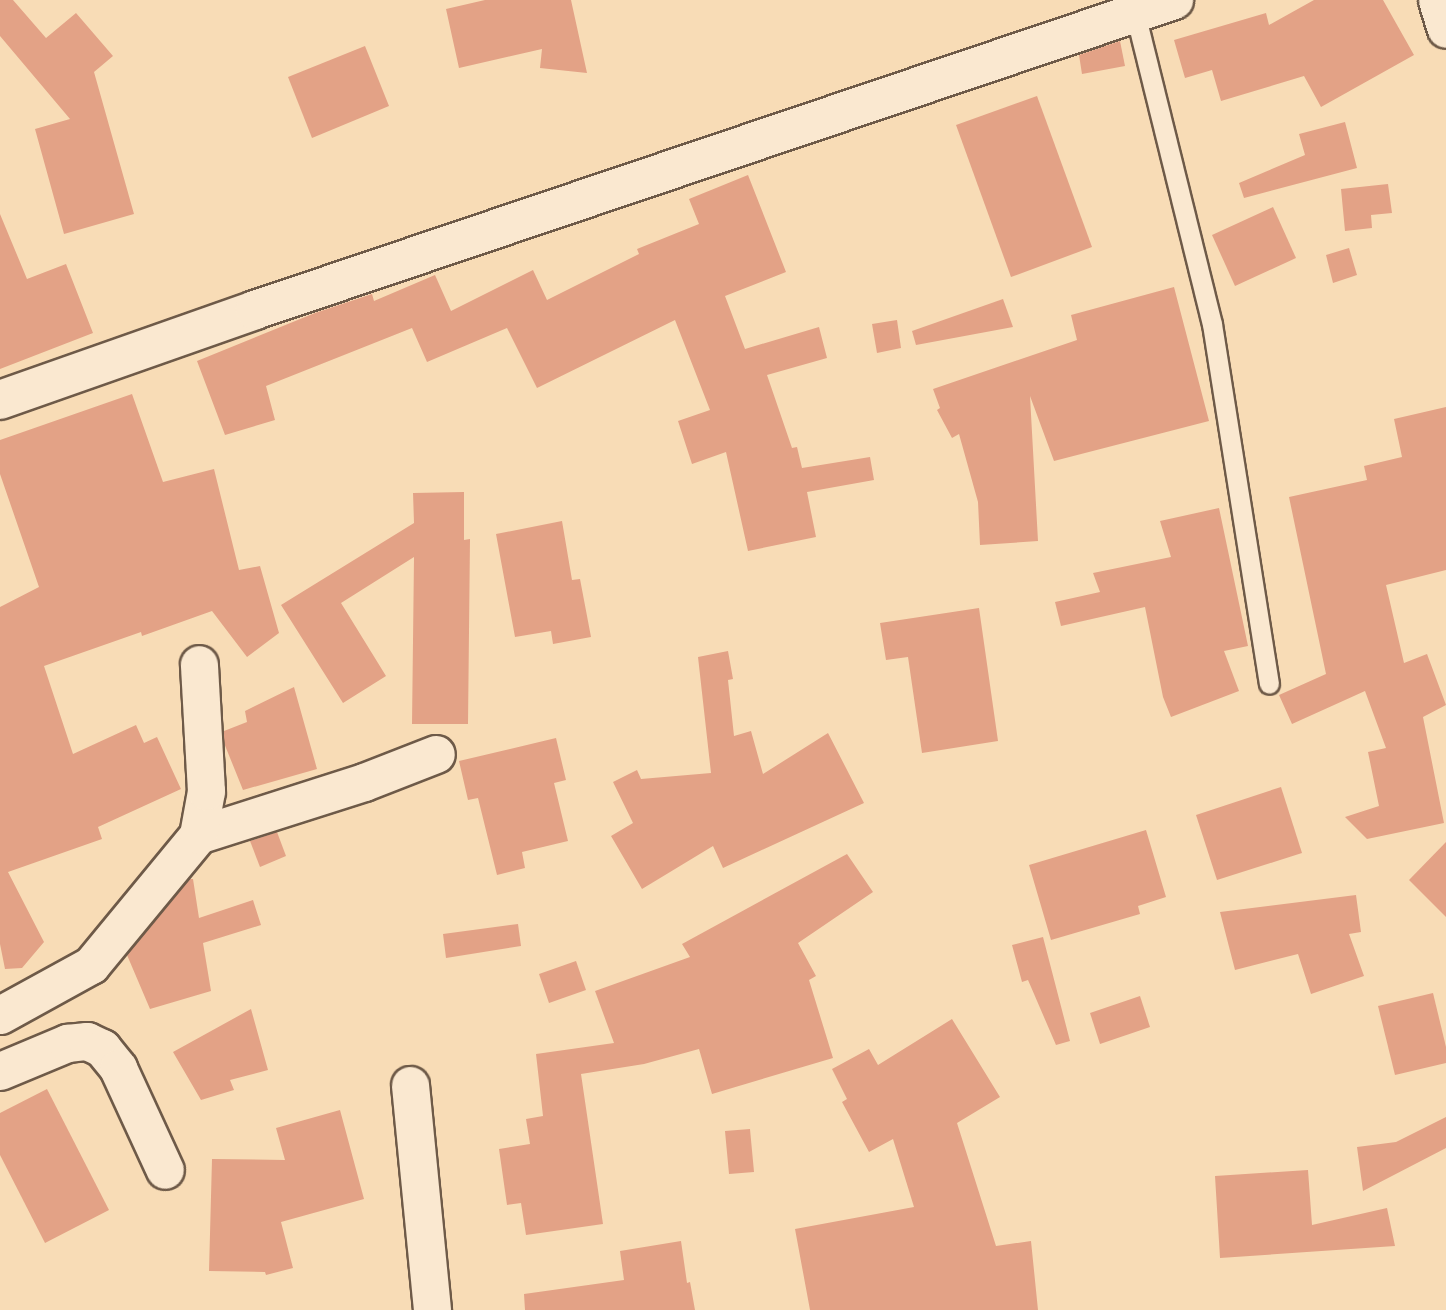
<!DOCTYPE html>
<html>
<head>
<meta charset="utf-8">
<style>
	body { margin:0 }
	#map { position:relative; width:1446px; height:1310px; overflow:hidden; background:#f8dcb6; font-family:"IM FELL English",serif }
	div>[style] { position:absolute }
	[style*='--x'] { left:calc(var(--x)*1px); top:calc(var(--y)*1px); width:calc(var(--w)*1px); rotate:calc(var(--a)*1deg) }
	.building>* { inset:0; background:#e3a286 }
	.roads { filter:drop-shadow(2px 0 #6e5a48) drop-shadow(-2px 0 #6e5a48) drop-shadow(0 2px #6e5a48) drop-shadow(0 -2px #6e5a48) }
	.service>* { height:19px; margin:-9.5px; padding:0 9.5px; transform-origin:9.5px; border-radius:9.5px; background:#fae8d0 }
	.minor>* { height:37px; margin:-18.5px; padding:0 18.5px; transform-origin:18.5px; border-radius:18.5px; background:#fae8d0 }
	.secondary>* { height:38px; margin:-19px; padding:0 19px; transform-origin:19px; border-radius:19px; background:#fae8d0 }
	span { translate:-50% -50%; white-space:nowrap; text-align:center; line-height:1.15; -webkit-text-stroke:5px #fae8d0; paint-order:stroke }
</style>
</head>
<body>
<div id="map">
	<div class="building">
		<i style="clip-path:polygon(0 0,13px 0,46px 38px,76px 13px,113px 56px,94px 72px,134px 214px,64px 234px,35px 129px,70px 119px,0 36px)"></i>
		<i style="clip-path:polygon(485px 0,571px 0,587px 73px,540px 68px,542px 49px,459px 68px,446px 9px)"></i>
		<i style="clip-path:polygon(1314px 0,1383px 0,1414px 55px,1321px 107px,1304px 76px,1221px 101px,1212px 70px,1185px 78px,1174px 40px,1266px 13px,1269px 25px)"></i>
		<i style="clip-path:polygon(1120px 41px,1125px 66px,1082px 74px,1079px 55px)"></i>
		<i style="clip-path:polygon(365px 46px,389px 106px,312px 138px,288px 77px)"></i>
		<i style="clip-path:polygon(1037px 96px,1092px 247px,1011px 277px,956px 125px)"></i>
		<i style="clip-path:polygon(1345px 122px,1357px 168px,1244px 198px,1239px 183px,1305px 155px,1299px 134px)"></i>
		<i style="clip-path:polygon(748px 175px,786px 272px,725px 296px,745px 349px,819px 327px,827px 358px,767px 375px,792px 448px,797px 447px,802px 468px,870px 457px,874px 480px,807px 492px,816px 537px,748px 551px,726px 452px,692px 464px,678px 421px,710px 410px,675px 320px,537px 388px,507px 328px,427px 362px,412px 328px,266px 386px,275px 420px,225px 435px,197px 361px,315px 313px,372px 294px,374px 301px,435px 275px,451px 311px,533px 270px,547px 300px,639px 254px,637px 249px,699px 224px,689px 199px)"></i>
		<i style="clip-path:polygon(1388px 184px,1392px 213px,1371px 215px,1372px 228px,1345px 231px,1341px 189px)"></i>
		<i style="clip-path:polygon(1273px 207px,1296px 258px,1235px 286px,1212px 235px)"></i>
		<i style="clip-path:polygon(0 214px,27px 279px,66px 264px,93px 333px,0 369px)"></i>
		<i style="clip-path:polygon(1349px 248px,1357px 275px,1333px 283px,1326px 255px)"></i>
		<i style="clip-path:polygon(1174px 287px,1209px 421px,1054px 461px,1030px 396px,1038px 541px,980px 545px,978px 502px,959px 434px,952px 438px,937px 410px,940px 408px,933px 389px,1077px 340px,1071px 315px)"></i>
		<i style="clip-path:polygon(1003px 299px,1013px 327px,916px 345px,912px 331px)"></i>
		<i style="clip-path:polygon(897px 320px,901px 348px,877px 353px,872px 324px)"></i>
		<i style="clip-path:polygon(132px 394px,163px 482px,214px 469px,239px 570px,260px 566px,279px 633px,247px 657px,212px 611px,142px 636px,141px 632px,44px 666px,73px 754px,136px 725px,144px 743px,157px 737px,181px 789px,98px 827px,102px 839px,8px 872px,44px 942px,22px 968px,5px 969px,0 944px,0 607px,39px 587px,0 474px,0 440px)"></i>
		<i style="clip-path:polygon(1446px 407px,1446px 570px,1386px 585px,1404px 663px,1427px 654px,1446px 705px,1423px 717px,1444px 823px,1367px 839px,1345px 817px,1379px 806px,1368px 752px,1386px 748px,1365px 691px,1292px 724px,1279px 695px,1326px 674px,1289px 497px,1367px 480px,1364px 466px,1402px 457px,1394px 419px)"></i>
		<i style="clip-path:polygon(464px 492px,464px 540px,470px 539px,468px 724px,412px 724px,414px 557px,341px 603px,386px 676px,343px 703px,281px 605px,414px 523px,413px 493px)"></i>
		<i style="clip-path:polygon(1219px 508px,1248px 646px,1224px 651px,1239px 691px,1171px 717px,1163px 697px,1145px 607px,1061px 626px,1055px 602px,1100px 592px,1093px 573px,1171px 557px,1160px 521px)"></i>
		<i style="clip-path:polygon(562px 521px,572px 580px,580px 579px,591px 637px,553px 644px,551px 631px,515px 637px,496px 534px)"></i>
		<i style="clip-path:polygon(979px 608px,998px 741px,922px 753px,908px 657px,886px 660px,880px 623px)"></i>
		<i style="clip-path:polygon(728px 651px,733px 679px,728px 680px,734px 736px,751px 731px,763px 774px,828px 733px,864px 803px,723px 868px,713px 846px,642px 889px,611px 836px,633px 823px,613px 782px,637px 770px,641px 779px,711px 773px,698px 657px)"></i>
		<i style="clip-path:polygon(294px 687px,317px 769px,243px 790px,224px 743px,224px 731px,247px 722px,245px 711px)"></i>
		<i style="clip-path:polygon(556px 738px,566px 780px,554px 783px,568px 841px,522px 852px,525px 868px,497px 875px,478px 798px,468px 800px,459px 761px)"></i>
		<i style="clip-path:polygon(1281px 787px,1302px 853px,1217px 880px,1196px 815px)"></i>
		<i style="clip-path:polygon(1146px 830px,1166px 897px,1138px 906px,1140px 914px,1051px 940px,1029px 865px)"></i>
		<i style="clip-path:polygon(277px 832px,286px 856px,260px 867px,250px 841px)"></i>
		<i style="clip-path:polygon(1446px 842px,1446px 917px,1409px 880px)"></i>
		<i style="clip-path:polygon(847px 854px,873px 892px,798px 943px,816px 976px,809px 980px,833px 1058px,712px 1094px,699px 1049px,644px 1064px,581px 1074px,603px 1224px,526px 1235px,521px 1203px,507px 1205px,499px 1149px,530px 1144px,526px 1119px,543px 1116px,536px 1054px,614px 1043px,595px 991px,690px 957px,682px 944px)"></i>
		<i style="clip-path:polygon(189px 879px,193px 879px,199px 918px,253px 900px,261px 925px,203px 943px,211px 991px,150px 1009px,127px 955px)"></i>
		<i style="clip-path:polygon(1356px 895px,1361px 932px,1349px 934px,1364px 976px,1311px 994px,1298px 954px,1235px 970px,1220px 912px)"></i>
		<i style="clip-path:polygon(518px 924px,521px 946px,446px 958px,443px 934px)"></i>
		<i style="clip-path:polygon(1043px 937px,1070px 1041px,1056px 1045px,1028px 980px,1022px 982px,1012px 945px)"></i>
		<i style="clip-path:polygon(576px 961px,586px 990px,549px 1003px,539px 974px)"></i>
		<i style="clip-path:polygon(1433px 993px,1446px 1047px,1446px 1063px,1395px 1075px,1378px 1006px)"></i>
		<i style="clip-path:polygon(1140px 996px,1150px 1027px,1100px 1044px,1090px 1013px)"></i>
		<i style="clip-path:polygon(251px 1009px,268px 1070px,230px 1080px,234px 1090px,201px 1100px,173px 1052px)"></i>
		<i style="clip-path:polygon(952px 1019px,1000px 1097px,957px 1123px,996px 1246px,1031px 1241px,1038px 1310px,810px 1310px,795px 1229px,914px 1207px,893px 1139px,869px 1152px,842px 1102px,847px 1099px,832px 1069px,869px 1049px,878px 1065px)"></i>
		<i style="clip-path:polygon(47px 1089px,109px 1210px,45px 1243px,0 1155px,0 1113px)"></i>
		<i style="clip-path:polygon(340px 1110px,364px 1199px,281px 1222px,293px 1268px,266px 1275px,265px 1272px,209px 1271px,212px 1159px,285px 1160px,276px 1128px)"></i>
		<i style="clip-path:polygon(1446px 1117px,1446px 1148px,1363px 1191px,1357px 1147px,1396px 1142px)"></i>
		<i style="clip-path:polygon(750px 1129px,754px 1172px,729px 1174px,725px 1131px)"></i>
		<i style="clip-path:polygon(1308px 1170px,1312px 1225px,1387px 1208px,1395px 1246px,1220px 1258px,1215px 1176px)"></i>
		<i style="clip-path:polygon(681px 1241px,687px 1283px,690px 1282px,695px 1310px,525px 1310px,524px 1294px,624px 1280px,620px 1251px)"></i>
	</div>
	<div class="roads">
		<div class="service">
			<i style="--x:1135;--y:13;--w:320;--a:76.1"></i>
			<i style="--x:1212;--y:324;--w:364;--a:81"></i>
		</div>
		<div class="minor">
			<i style="--x:1437;--y:0;--w:30;--a:73"></i>
			<i style="--x:198;--y:835;--w:174;--a:-17.7"></i>
			<i style="--x:364;--y:782;--w:77;--a:-21.3"></i>
			<i style="--x:0;--y:1015;--w:104;--a:-28.8"></i>
			<i style="--x:91;--y:965;--w:168;--a:-50.5"></i>
			<i style="--x:198;--y:835;--w:45;--a:-79.7"></i>
			<i style="--x:206;--y:791;--w:127;--a:-93.2"></i>
			<i style="--x:0;--y:1071;--w:73;--a:-22.7"></i>
			<i style="--x:67;--y:1043;--w:20;--a:-6"></i>
			<i style="--x:87;--y:1041;--w:17;--a:25"></i>
			<i style="--x:102;--y:1048;--w:26;--a:51"></i>
			<i style="--x:118;--y:1068;--w:112;--a:65.3"></i>
			<i style="--x:410;--y:1085;--w:226;--a:84.4"></i>
		</div>
		<div class="secondary">
			<i style="--x:0;--y:400;--w:270;--a:-19.4"></i>
			<i style="--x:255;--y:310;--w:970;--a:-18.64"></i>
		</div>
	</div>
</div>
</body>
</html>
